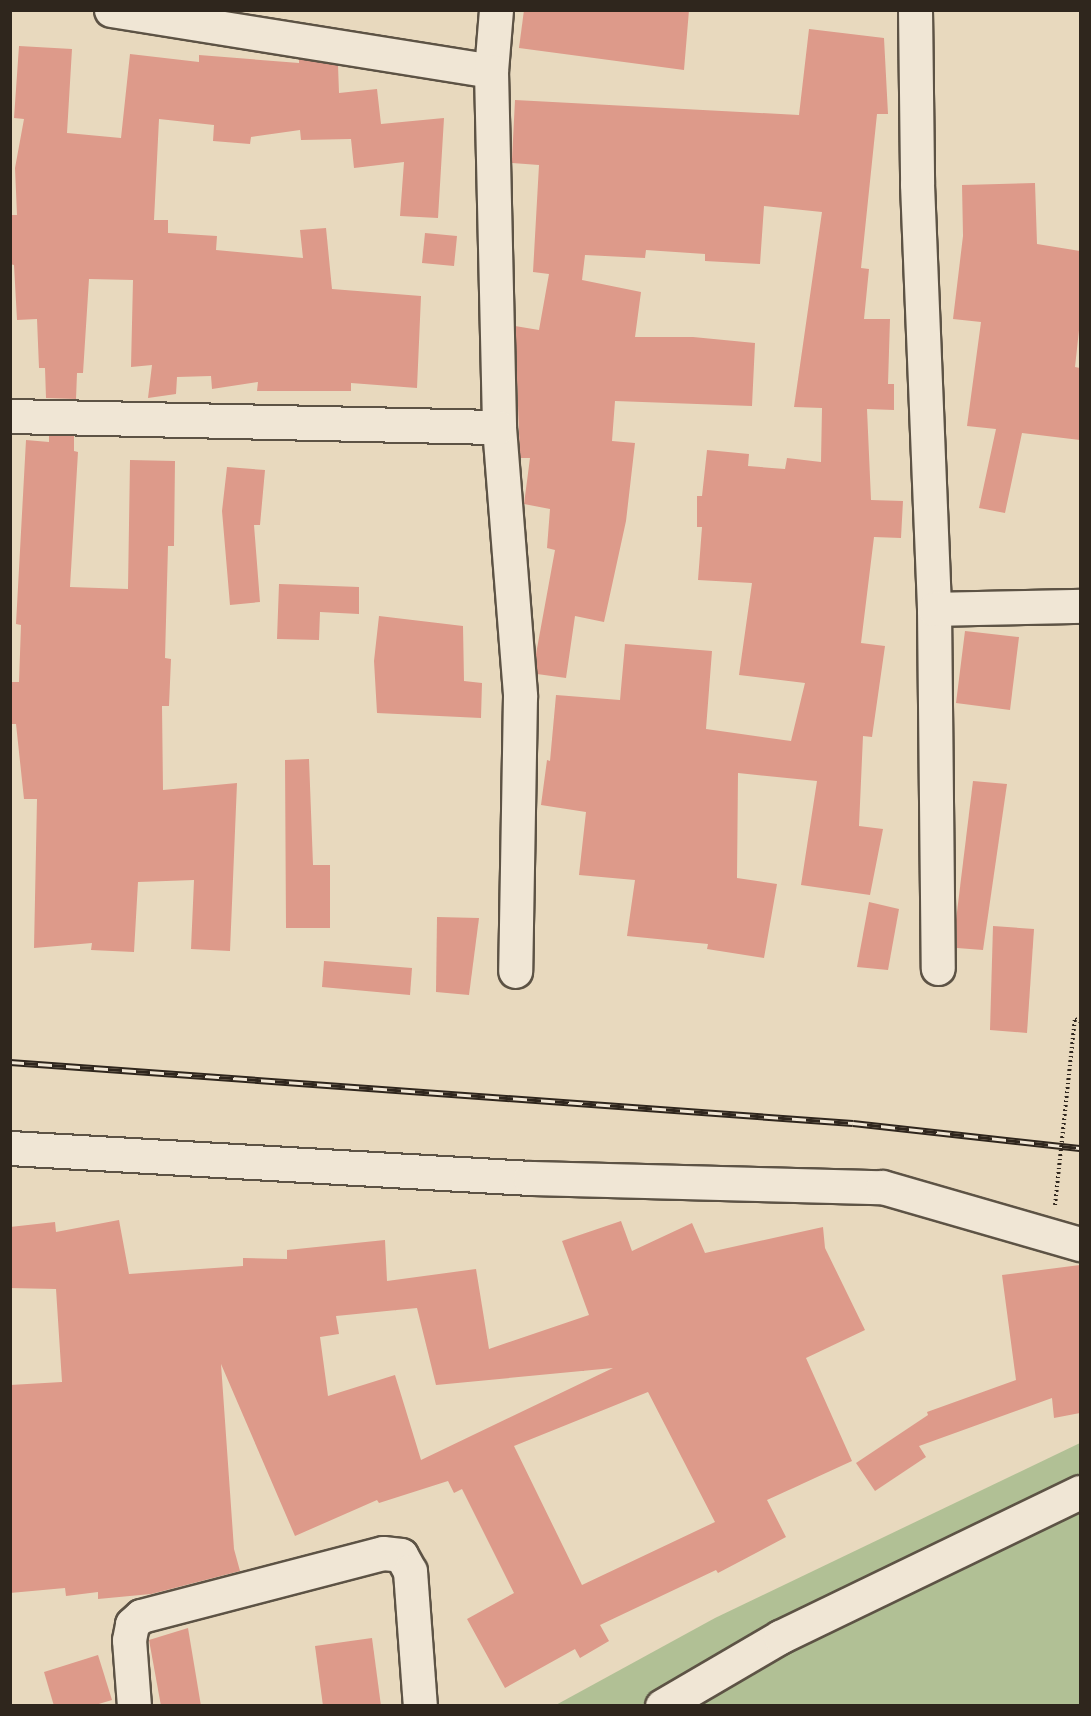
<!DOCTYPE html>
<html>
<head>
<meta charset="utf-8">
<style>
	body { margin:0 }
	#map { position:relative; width:1091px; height:1716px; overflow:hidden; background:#e8d9be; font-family:"EB Garamond",serif }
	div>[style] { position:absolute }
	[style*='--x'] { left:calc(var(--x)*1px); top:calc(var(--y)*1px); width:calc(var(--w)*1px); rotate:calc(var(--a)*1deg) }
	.green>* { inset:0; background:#b1c095 }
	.building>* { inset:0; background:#dd9a8a }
	.path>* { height:4px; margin-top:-2px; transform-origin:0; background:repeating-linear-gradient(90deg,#2f261d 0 1.5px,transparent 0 4.5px) }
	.roads { filter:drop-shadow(2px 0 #5d5345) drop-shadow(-2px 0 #5d5345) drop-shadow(0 2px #5d5345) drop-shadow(0 -2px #5d5345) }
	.street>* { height:33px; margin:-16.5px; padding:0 16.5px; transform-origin:16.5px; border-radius:16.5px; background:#f0e6d5 }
	.rail>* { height:7px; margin-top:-3.5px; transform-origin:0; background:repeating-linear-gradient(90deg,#f0e6d5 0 14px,#2f261d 0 28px); box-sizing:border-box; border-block:2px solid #2f261d }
	.path-bridge>* { height:4px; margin-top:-2px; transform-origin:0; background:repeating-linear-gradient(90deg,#2f261d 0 1.5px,transparent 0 4.5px) }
	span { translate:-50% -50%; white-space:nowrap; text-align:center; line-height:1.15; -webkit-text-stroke:4.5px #f0e6d5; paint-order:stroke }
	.frame { position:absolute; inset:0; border:12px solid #2f261d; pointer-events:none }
</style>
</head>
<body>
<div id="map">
	<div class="green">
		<i style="clip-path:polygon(1080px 1443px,1080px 1705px,554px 1706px,715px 1618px)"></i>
	</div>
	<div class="building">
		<i style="clip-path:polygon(524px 10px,689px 10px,684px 70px,519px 48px)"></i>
		<i style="clip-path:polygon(809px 29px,884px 38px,888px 114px,877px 114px,861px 268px,869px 269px,864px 319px,890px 319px,888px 384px,894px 384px,894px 410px,867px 409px,871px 500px,903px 501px,901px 538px,874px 537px,861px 643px,885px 646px,872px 737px,863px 736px,859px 826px,883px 829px,870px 895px,801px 885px,817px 781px,738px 773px,737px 878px,777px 884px,764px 958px,707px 949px,708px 944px,627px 936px,635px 880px,579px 875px,586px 812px,541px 805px,547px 760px,550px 761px,556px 695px,620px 700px,625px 644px,712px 651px,706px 729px,791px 741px,805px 683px,739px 675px,752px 583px,698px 580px,702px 527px,697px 527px,697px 496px,702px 496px,707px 450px,749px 454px,748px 466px,785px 469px,787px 458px,821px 462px,822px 408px,794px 407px,822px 212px,764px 206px,760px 264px,705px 261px,705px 254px,646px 250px,645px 258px,585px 255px,582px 280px,641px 292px,635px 337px,693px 337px,755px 343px,752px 406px,615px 401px,612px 441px,635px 443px,626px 521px,604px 622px,575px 616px,566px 678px,537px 674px,536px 654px,555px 550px,547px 548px,550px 509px,524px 504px,530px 458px,520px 458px,515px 326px,539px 330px,549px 274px,533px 272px,539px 165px,512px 163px,512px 159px,515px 100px,799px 115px)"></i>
		<i style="clip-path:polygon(19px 46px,72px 49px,67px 133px,121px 138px,130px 54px,199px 62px,199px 55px,299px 63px,299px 59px,338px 65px,339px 93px,377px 89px,381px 124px,444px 118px,438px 218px,400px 216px,404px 162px,354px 168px,351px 139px,301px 140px,300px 130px,251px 137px,250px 144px,213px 141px,214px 125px,159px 119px,154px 220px,168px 220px,168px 233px,217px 236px,216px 250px,303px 258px,300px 230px,326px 228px,332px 289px,421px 296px,417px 388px,351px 383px,351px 391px,257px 391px,258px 382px,212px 389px,211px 376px,177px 377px,176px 394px,148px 398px,152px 365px,131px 367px,133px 280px,89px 279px,83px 373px,77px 373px,76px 399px,46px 398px,45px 368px,39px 368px,37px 319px,17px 320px,14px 265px,10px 264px,10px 215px,17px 215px,15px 168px,24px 119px,14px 118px)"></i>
		<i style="clip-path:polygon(1035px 183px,1037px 244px,1080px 251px,1080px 321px,1075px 367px,1080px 368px,1080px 440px,1022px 433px,1005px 513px,979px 508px,996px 429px,967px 426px,981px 322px,953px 319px,963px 236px,962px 185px)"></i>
		<i style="clip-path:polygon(425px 233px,457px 236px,454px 266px,422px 263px)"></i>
		<i style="clip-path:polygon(49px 436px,74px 436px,74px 451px,78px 452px,70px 587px,128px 589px,130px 460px,175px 461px,174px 546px,168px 546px,165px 658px,171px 659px,169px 706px,162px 706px,163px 790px,237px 783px,230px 951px,191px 949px,194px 880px,138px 882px,134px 952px,91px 950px,92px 943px,34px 948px,37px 799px,24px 799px,16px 724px,10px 724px,10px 682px,19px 682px,21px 625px,16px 624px,26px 440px,49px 442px)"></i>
		<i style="clip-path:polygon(227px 467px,265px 470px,260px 525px,254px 525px,260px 602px,230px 605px,222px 511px)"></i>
		<i style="clip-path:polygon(279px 584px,359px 587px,359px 614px,320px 612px,319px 640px,277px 639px)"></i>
		<i style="clip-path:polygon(379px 616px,463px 626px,464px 681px,482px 683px,481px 718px,377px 713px,374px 661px)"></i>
		<i style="clip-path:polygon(965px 631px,1019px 637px,1010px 710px,956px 703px)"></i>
		<i style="clip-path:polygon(309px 759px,313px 865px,330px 865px,330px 928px,286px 928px,285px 760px)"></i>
		<i style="clip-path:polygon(973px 781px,1007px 784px,983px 950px,957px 948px,956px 920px)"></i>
		<i style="clip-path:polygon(869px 902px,899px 909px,888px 970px,857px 967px)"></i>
		<i style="clip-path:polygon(437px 917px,479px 918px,469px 995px,436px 992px)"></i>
		<i style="clip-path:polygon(993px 926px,1034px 929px,1027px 1033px,990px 1030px)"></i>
		<i style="clip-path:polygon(324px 961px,412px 968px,410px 995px,322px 987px)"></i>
		<i style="clip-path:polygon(evenodd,119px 1220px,129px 1274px,243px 1266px,243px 1258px,287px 1259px,287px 1250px,385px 1240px,387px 1281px,476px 1269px,489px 1349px,589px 1315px,562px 1241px,621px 1221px,632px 1251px,692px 1223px,705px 1253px,823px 1227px,825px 1248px,865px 1330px,806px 1358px,852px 1461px,767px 1500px,786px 1537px,718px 1573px,716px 1570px,600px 1625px,609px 1641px,580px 1658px,575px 1649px,505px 1688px,467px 1619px,514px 1593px,462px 1489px,454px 1493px,448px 1481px,379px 1503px,377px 1500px,295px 1536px,221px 1364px,234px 1549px,240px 1571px,151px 1594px,98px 1599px,98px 1592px,66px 1596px,65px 1588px,10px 1593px,10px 1385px,62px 1382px,56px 1289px,10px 1288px,10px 1227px,55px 1222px,56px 1232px,119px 1220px,417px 1308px,436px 1385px,613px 1368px,421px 1460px,395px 1375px,328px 1396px,320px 1337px,339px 1334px,336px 1316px,417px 1308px,119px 1220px,648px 1392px,715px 1522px,582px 1585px,514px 1446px,648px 1392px)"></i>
		<i style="clip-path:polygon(1080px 1265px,1080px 1413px,1054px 1418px,1052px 1398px,919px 1446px,926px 1457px,875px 1491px,856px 1463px,928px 1415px,927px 1412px,1016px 1380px,1002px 1275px)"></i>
		<i style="clip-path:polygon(188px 1628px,201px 1706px,161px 1706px,149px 1640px)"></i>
		<i style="clip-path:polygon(372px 1638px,381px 1706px,323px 1706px,315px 1646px)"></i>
		<i style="clip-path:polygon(98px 1655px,112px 1700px,92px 1706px,54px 1706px,44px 1672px)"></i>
	</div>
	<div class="path">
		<i style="--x:1075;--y:1019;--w:5;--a:22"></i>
	</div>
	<div class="roads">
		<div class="street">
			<i style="--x:111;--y:10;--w:385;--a:9.1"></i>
			<i style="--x:496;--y:10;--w:61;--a:94.7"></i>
			<i style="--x:491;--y:71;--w:356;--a:88.7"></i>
			<i style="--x:499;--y:427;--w:270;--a:85.5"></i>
			<i style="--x:520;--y:696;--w:275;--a:91"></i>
			<i style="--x:915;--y:10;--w:174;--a:89.3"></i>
			<i style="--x:917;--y:184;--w:425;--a:87.7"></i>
			<i style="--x:934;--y:609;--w:359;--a:89.4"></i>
			<i style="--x:10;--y:416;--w:489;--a:1.3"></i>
			<i style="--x:934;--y:609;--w:146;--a:-1.2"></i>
			<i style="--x:10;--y:1148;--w:521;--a:3.3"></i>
			<i style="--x:530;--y:1178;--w:352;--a:1.5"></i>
			<i style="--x:882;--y:1187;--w:206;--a:16.1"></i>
			<i style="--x:134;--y:1706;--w:66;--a:-94.3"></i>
			<i style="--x:129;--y:1640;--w:16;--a:-79"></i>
			<i style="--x:132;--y:1624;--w:12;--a:-42"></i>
			<i style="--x:141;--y:1616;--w:250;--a:-14.6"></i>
			<i style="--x:383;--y:1553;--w:18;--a:6"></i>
			<i style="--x:401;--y:1555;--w:18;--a:61"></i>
			<i style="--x:410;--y:1571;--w:135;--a:85.8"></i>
			<i style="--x:662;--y:1706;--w:137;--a:-30.3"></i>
			<i style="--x:780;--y:1637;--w:333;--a:-25.8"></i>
		</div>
	</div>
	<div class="rail">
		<i style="--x:10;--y:1062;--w:845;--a:4.14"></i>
		<i style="--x:853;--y:1123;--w:228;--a:6.3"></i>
	</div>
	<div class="path-bridge">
		<i style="--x:1055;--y:1205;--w:187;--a:-83.9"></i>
	</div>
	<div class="frame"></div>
</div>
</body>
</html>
